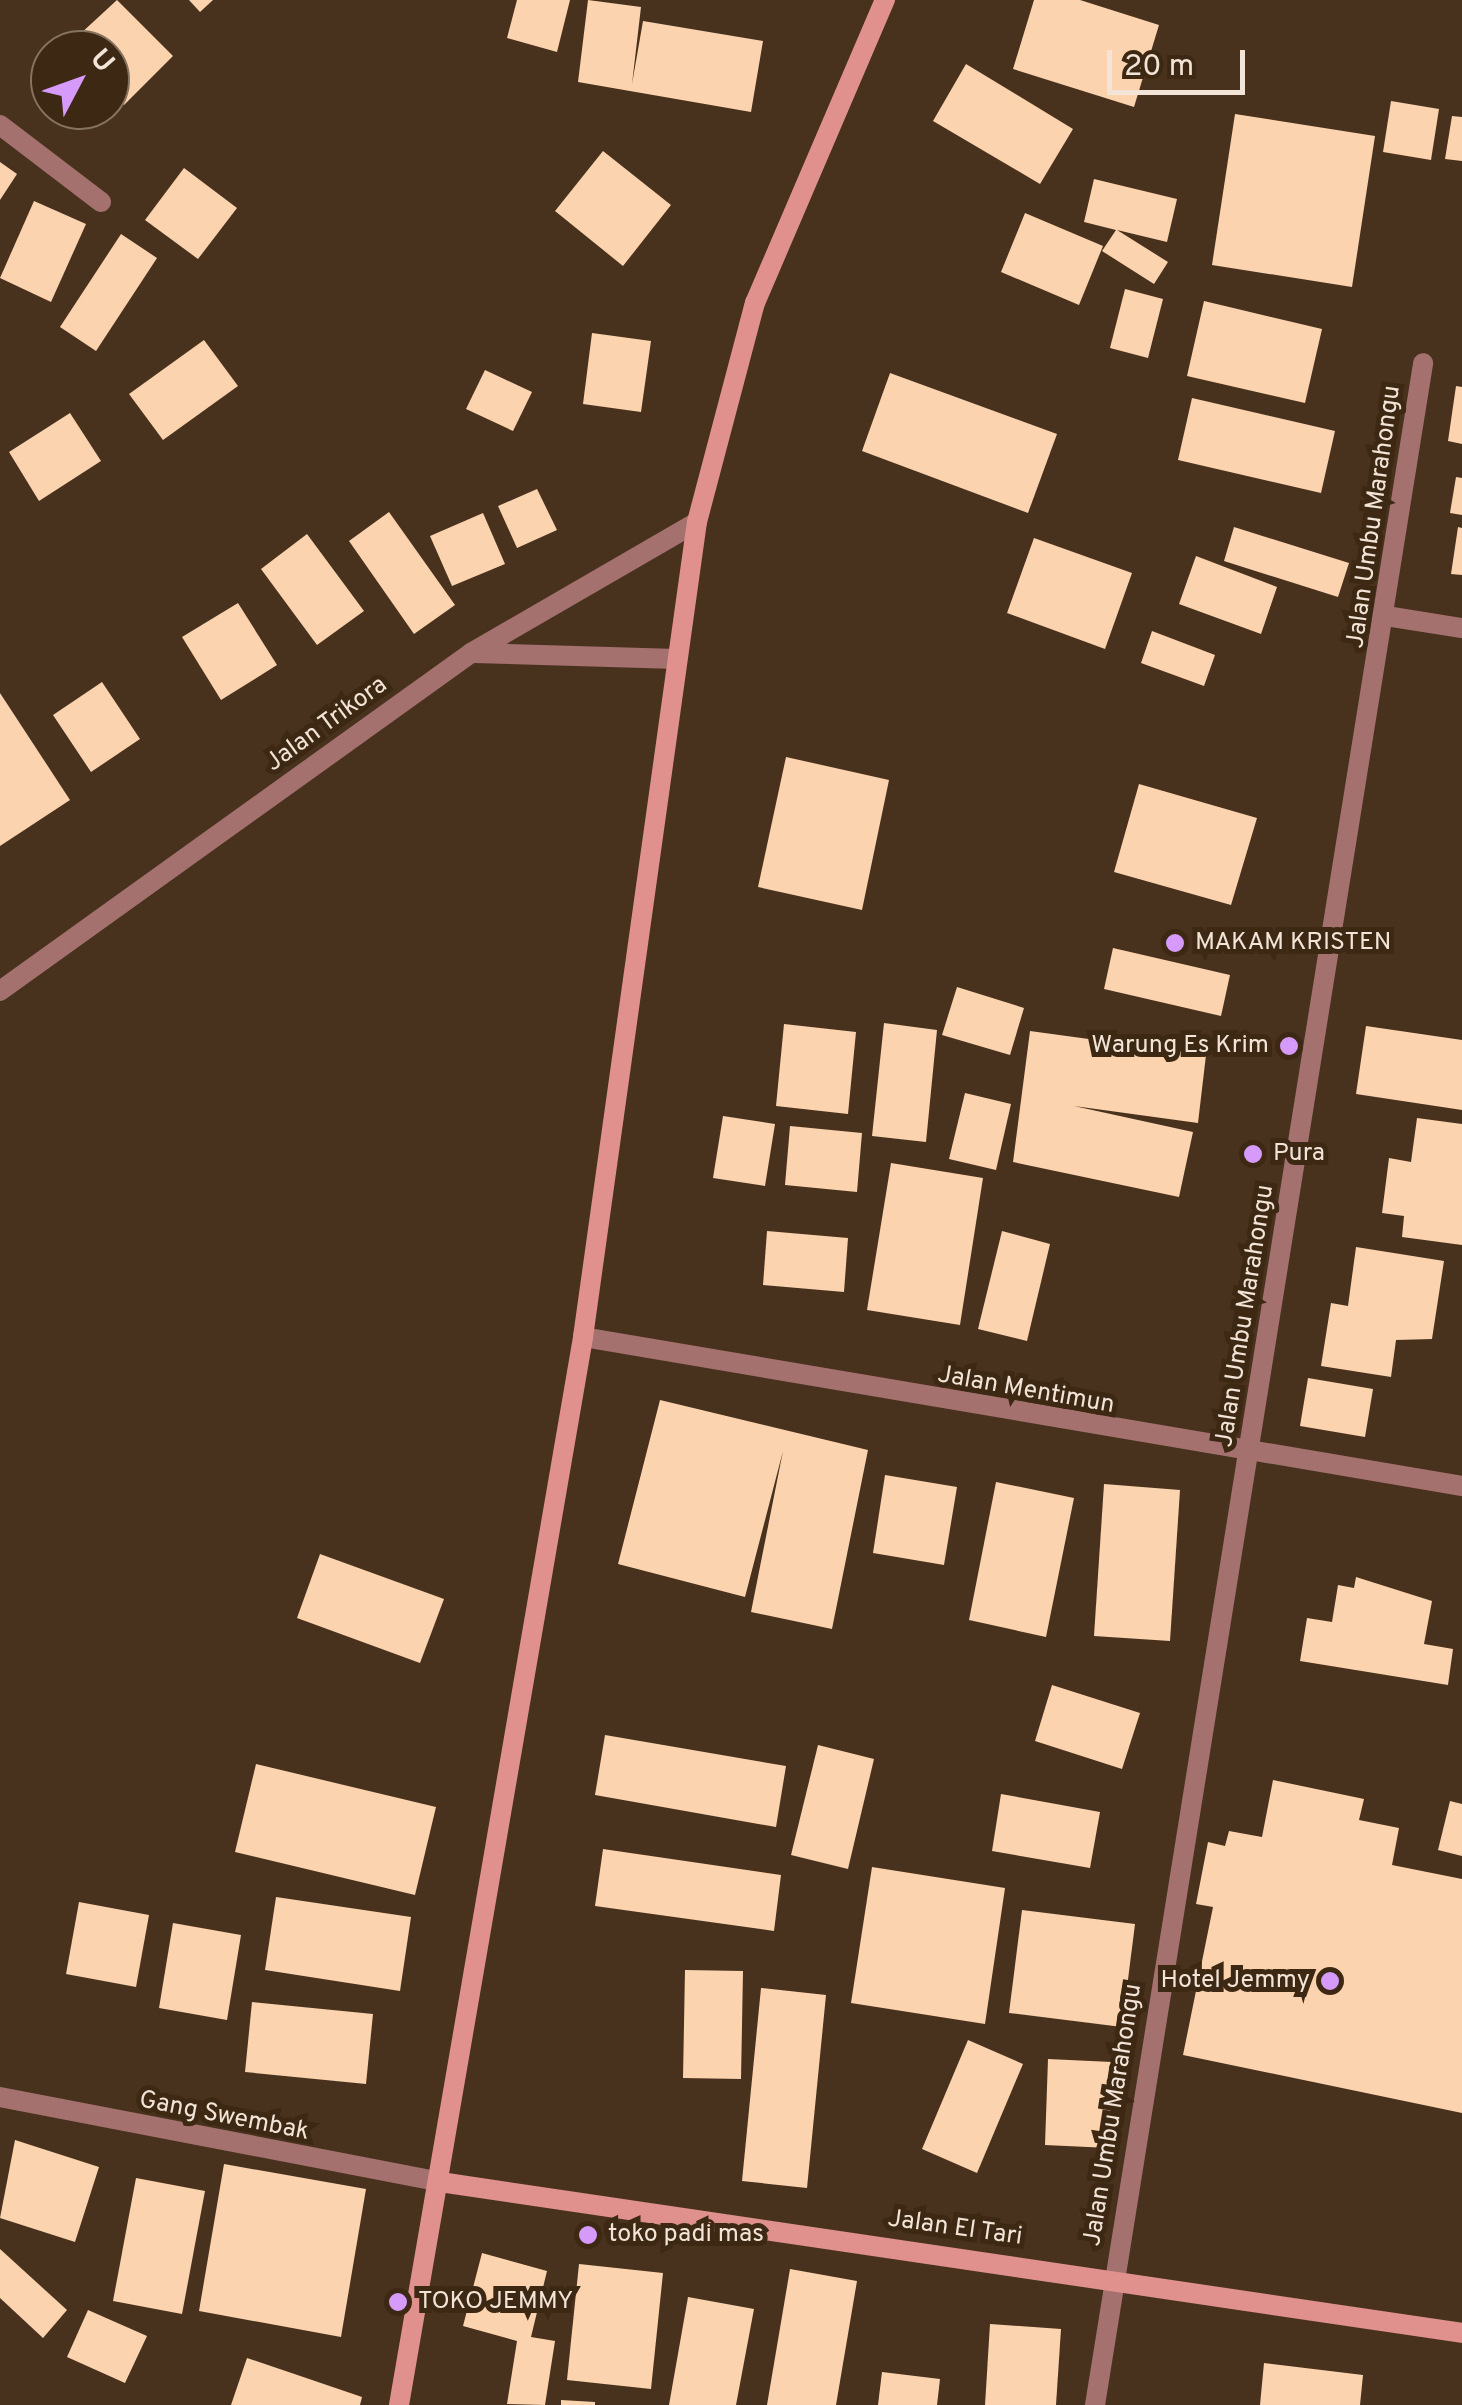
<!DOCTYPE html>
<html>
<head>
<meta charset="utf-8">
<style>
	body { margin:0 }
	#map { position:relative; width:1462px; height:2405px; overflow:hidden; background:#48321d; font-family:Overpass,sans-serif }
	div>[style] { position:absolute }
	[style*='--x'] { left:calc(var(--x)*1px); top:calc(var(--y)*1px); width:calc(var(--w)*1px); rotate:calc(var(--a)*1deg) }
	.building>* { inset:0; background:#fcd3af }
	.street>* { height:20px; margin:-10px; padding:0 10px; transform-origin:10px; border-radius:10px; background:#a4716f }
	.secondary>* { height:20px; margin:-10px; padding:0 10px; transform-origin:10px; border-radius:10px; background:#e0918d }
	.dots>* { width:28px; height:28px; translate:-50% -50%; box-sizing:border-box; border:5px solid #3d2813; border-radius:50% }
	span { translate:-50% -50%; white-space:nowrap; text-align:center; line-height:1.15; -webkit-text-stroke:10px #3d2813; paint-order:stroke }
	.street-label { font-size:25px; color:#f2e4d7 }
	.poi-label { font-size:25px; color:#f2e4d7 }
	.left { translate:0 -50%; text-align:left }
	.right { translate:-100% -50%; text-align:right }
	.north { position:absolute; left:30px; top:30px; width:100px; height:100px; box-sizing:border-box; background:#3d2813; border:2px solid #857361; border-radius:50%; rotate:49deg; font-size:28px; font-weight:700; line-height:40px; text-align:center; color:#f2e4d7 }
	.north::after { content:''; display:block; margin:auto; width:35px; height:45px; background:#d69bfa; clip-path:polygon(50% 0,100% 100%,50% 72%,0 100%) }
	.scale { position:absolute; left:1107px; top:50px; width:138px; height:45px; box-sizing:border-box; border:5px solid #f2e4d7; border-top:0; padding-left:12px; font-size:30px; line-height:35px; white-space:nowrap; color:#f2e4d7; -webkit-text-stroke:8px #3d2813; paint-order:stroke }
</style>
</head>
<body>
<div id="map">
	<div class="building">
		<i style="clip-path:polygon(117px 0,173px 56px,124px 105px,110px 91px,110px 50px,66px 47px)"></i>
		<i style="clip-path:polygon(189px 0,213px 0,200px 12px)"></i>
		<i style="clip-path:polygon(517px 0,570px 0,557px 52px,507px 38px)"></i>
		<i style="clip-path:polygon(588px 0,641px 7px,632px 84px,643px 21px,763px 41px,751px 112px,578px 82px)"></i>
		<i style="clip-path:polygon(1034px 0,1080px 0,1159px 25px,1134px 107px,1013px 69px)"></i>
		<i style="clip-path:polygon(966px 64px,1073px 129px,1040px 184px,933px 121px)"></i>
		<i style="clip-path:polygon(1391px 101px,1439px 109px,1431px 160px,1383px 152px)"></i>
		<i style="clip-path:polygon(1235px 114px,1375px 136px,1352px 287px,1212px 265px)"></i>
		<i style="clip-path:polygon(1452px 116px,1462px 117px,1462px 161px,1445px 159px)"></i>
		<i style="clip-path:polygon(603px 151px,671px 205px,623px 266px,555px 211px)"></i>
		<i style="clip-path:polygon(0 162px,17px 174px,0 200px)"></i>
		<i style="clip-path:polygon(184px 168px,237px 208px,198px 259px,145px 220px)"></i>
		<i style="clip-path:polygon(1094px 179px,1177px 199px,1167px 242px,1117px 230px,1168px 262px,1154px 284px,1102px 251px,1116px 230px,1084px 222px)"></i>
		<i style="clip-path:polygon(34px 201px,86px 224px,51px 302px,0 278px)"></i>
		<i style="clip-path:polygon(1025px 213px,1103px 246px,1079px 305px,1001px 272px)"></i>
		<i style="clip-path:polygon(121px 234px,157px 258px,96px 351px,60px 327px)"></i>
		<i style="clip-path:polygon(1125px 289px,1163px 299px,1148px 358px,1110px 348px)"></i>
		<i style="clip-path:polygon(1204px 301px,1322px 329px,1305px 403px,1187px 376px)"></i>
		<i style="clip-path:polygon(592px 333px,651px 341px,641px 412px,583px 404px)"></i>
		<i style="clip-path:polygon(204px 340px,238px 386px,163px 440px,129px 394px)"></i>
		<i style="clip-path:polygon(485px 370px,532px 392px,513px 431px,466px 409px)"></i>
		<i style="clip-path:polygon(890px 373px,1057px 434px,1028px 513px,862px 451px)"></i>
		<i style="clip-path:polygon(1456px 386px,1462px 387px,1462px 444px,1448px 441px)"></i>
		<i style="clip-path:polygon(1192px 398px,1335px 431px,1321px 493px,1178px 460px)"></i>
		<i style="clip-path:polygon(70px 413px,101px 461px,39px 501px,9px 452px)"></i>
		<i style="clip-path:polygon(1456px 477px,1462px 478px,1462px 515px,1450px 513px)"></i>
		<i style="clip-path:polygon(537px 489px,557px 530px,517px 548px,498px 506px)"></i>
		<i style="clip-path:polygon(389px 512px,455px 605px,414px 634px,349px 541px)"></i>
		<i style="clip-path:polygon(483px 513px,505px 564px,452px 586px,430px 536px)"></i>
		<i style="clip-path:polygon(1234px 527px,1349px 563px,1338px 597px,1224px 561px)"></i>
		<i style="clip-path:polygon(1458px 527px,1462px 528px,1462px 575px,1451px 574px)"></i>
		<i style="clip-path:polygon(307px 534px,364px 611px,317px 645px,261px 569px)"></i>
		<i style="clip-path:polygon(1034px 538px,1132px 573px,1105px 649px,1007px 613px)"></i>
		<i style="clip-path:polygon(1196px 556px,1277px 587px,1261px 634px,1179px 604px)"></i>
		<i style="clip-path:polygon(238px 603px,277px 665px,221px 700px,182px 637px)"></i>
		<i style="clip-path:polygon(1152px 631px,1215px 655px,1204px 686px,1141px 663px)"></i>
		<i style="clip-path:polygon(102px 682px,140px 739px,91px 772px,53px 715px)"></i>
		<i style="clip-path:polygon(0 693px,70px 800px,0 846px)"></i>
		<i style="clip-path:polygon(786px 757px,889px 780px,862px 910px,758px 887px)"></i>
		<i style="clip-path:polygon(1139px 784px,1257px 818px,1231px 905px,1114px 872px)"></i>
		<i style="clip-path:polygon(1113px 948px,1230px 975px,1221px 1016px,1104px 989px)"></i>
		<i style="clip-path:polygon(957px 987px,1024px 1008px,1010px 1055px,942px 1035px)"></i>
		<i style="clip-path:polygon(884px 1023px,937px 1030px,926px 1142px,872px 1136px)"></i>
		<i style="clip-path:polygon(784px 1024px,856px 1032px,848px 1114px,776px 1106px)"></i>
		<i style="clip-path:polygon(1366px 1026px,1462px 1040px,1462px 1110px,1356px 1094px)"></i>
		<i style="clip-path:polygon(1030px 1031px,1206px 1055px,1198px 1123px,1074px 1106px,1193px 1132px,1179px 1197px,1013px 1162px)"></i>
		<i style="clip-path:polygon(965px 1093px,1011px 1104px,996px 1170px,949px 1159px)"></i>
		<i style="clip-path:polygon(723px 1116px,775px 1124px,765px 1186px,713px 1178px)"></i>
		<i style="clip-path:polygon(1417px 1118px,1462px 1124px,1462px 1245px,1402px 1237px,1404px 1216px,1382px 1213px,1389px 1158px,1411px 1162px)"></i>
		<i style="clip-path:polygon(790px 1126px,862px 1133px,857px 1192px,785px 1185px)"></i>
		<i style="clip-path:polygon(891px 1163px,983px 1178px,960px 1325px,867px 1310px)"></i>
		<i style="clip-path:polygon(767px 1231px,848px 1238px,844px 1292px,763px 1285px)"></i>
		<i style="clip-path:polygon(1002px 1231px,1050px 1244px,1027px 1341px,978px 1329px)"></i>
		<i style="clip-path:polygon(1356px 1247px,1444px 1261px,1432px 1339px,1396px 1340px,1391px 1377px,1321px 1366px,1331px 1303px,1348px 1306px)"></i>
		<i style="clip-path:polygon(1308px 1378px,1373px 1389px,1365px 1437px,1300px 1426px)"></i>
		<i style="clip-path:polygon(660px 1400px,868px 1450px,832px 1629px,751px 1612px,783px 1451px,745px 1597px,618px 1564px)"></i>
		<i style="clip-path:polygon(885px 1475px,957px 1487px,944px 1565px,873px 1553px)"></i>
		<i style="clip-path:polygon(996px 1482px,1074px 1498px,1046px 1637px,969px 1620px)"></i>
		<i style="clip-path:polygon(1104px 1484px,1180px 1490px,1170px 1641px,1094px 1636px)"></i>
		<i style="clip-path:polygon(320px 1554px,444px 1599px,420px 1663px,297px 1618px)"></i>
		<i style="clip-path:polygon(1356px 1577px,1432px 1601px,1424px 1644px,1453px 1649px,1448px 1685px,1300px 1661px,1307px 1618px,1332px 1622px,1338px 1585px,1354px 1588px)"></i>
		<i style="clip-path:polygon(1052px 1685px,1140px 1713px,1122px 1769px,1035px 1741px)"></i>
		<i style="clip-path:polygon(605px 1735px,786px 1766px,776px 1827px,595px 1795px)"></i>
		<i style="clip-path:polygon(818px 1745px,874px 1759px,848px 1869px,791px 1855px)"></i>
		<i style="clip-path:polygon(256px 1764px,436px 1807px,415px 1895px,235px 1852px)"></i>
		<i style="clip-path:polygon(1273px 1780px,1364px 1799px,1359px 1820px,1399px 1828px,1392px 1865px,1462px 1879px,1462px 2113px,1183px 2055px,1213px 1907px,1196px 1904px,1208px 1842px,1225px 1846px,1229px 1831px,1262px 1837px)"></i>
		<i style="clip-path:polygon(1001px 1794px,1100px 1812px,1090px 1868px,992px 1851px)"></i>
		<i style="clip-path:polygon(1450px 1801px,1462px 1804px,1462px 1856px,1438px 1850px)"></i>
		<i style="clip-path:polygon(603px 1849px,781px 1875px,774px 1931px,595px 1906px)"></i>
		<i style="clip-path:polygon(872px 1867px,1005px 1888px,985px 2024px,851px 2003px)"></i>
		<i style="clip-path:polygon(276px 1897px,411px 1917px,400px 1991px,265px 1970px)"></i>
		<i style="clip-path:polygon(79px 1902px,149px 1915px,136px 1987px,66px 1974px)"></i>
		<i style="clip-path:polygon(1022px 1910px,1135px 1924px,1122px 2027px,1009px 2013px)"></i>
		<i style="clip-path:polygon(173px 1923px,241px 1935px,227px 2020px,159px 2008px)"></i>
		<i style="clip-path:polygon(685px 1970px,743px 1971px,741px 2079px,683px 2078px)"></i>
		<i style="clip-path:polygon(761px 1988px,826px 1995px,807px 2188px,742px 2181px)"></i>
		<i style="clip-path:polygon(252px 2002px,373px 2014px,366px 2084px,245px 2072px)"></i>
		<i style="clip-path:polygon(968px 2040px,1023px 2064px,977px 2173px,922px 2149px)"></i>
		<i style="clip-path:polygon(1048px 2059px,1112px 2062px,1109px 2148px,1045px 2145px)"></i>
		<i style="clip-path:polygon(15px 2140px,99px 2167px,75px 2242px,0 2218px)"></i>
		<i style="clip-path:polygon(224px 2164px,366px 2189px,341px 2337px,199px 2311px)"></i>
		<i style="clip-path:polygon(136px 2178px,205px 2191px,182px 2314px,113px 2301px)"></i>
		<i style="clip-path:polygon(0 2249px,67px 2310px,43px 2338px,0 2298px)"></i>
		<i style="clip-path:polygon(482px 2253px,547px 2271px,531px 2337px,555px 2341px,545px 2405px,507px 2404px,517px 2341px,463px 2326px)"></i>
		<i style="clip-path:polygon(579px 2264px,663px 2273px,651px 2389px,567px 2380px)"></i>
		<i style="clip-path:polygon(790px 2269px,857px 2281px,836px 2405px,767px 2405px)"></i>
		<i style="clip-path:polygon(688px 2297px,754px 2309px,736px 2405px,669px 2405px)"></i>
		<i style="clip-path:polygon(88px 2310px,147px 2336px,125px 2383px,67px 2357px)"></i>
		<i style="clip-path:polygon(990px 2324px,1061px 2329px,1056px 2405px,985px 2405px)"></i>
		<i style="clip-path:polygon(247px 2358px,362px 2397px,360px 2405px,231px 2405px)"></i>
		<i style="clip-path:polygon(1264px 2363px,1363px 2375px,1360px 2405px,1260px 2405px)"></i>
		<i style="clip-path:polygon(882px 2372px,940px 2379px,937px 2405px,878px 2405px)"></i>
		<i style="clip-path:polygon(561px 2400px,595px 2402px,595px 2405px,561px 2405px)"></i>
	</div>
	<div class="street">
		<i style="--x:0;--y:125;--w:127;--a:37.3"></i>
		<i style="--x:1386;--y:616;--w:77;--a:9"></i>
		<i style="--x:474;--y:653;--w:203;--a:1.7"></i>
		<i style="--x:0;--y:991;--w:580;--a:-35.66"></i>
		<i style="--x:471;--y:653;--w:261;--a:-30.1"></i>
		<i style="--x:583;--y:1337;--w:892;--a:9.62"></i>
		<i style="--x:0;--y:2097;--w:448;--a:10.9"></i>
		<i style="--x:1095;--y:2405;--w:2068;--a:-80.87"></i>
	</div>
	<div class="secondary">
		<i style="--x:440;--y:2182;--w:1033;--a:8.4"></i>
		<i style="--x:399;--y:2405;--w:1084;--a:-80.22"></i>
		<i style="--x:583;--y:1337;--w:823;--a:-82.04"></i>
		<i style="--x:697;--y:522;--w:227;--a:-75.2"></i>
		<i style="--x:755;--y:303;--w:330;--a:-66.8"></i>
	</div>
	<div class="dots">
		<i style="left:1175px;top:943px;background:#d69bfa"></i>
		<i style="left:1289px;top:1046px;background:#d69bfa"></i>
		<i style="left:1253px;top:1154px;background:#d69bfa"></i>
		<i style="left:1330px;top:1981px;background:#d69bfa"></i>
		<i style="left:588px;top:2235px;background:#d69bfa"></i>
		<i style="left:398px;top:2302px;background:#d69bfa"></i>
	</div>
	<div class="street-label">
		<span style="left:1375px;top:517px;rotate:-82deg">Jalan Umbu Marahongu</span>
		<span style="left:327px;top:725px;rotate:-36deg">Jalan Trikora</span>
		<span style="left:1246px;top:1316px;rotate:-81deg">Jalan Umbu Marahongu</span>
		<span style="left:1026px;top:1391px;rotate:10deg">Jalan Mentimun</span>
		<span style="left:1114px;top:2115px;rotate:-81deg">Jalan Umbu Marahongu</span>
		<span style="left:224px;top:2117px;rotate:11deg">Gang Swembak</span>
		<span style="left:955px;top:2229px;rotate:8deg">Jalan El Tari</span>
	</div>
	<div class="poi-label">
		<span class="left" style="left:1195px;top:943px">MAKAM KRISTEN</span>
		<span class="right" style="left:1269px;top:1046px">Warung Es Krim</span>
		<span class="left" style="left:1273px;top:1154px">Pura</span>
		<span class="right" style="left:1310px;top:1981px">Hotel Jemmy</span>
		<span class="left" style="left:608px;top:2235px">toko padi mas</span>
		<span class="left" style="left:418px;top:2302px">TOKO JEMMY</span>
	</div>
	<div class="north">U</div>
	<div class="scale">20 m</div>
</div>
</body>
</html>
